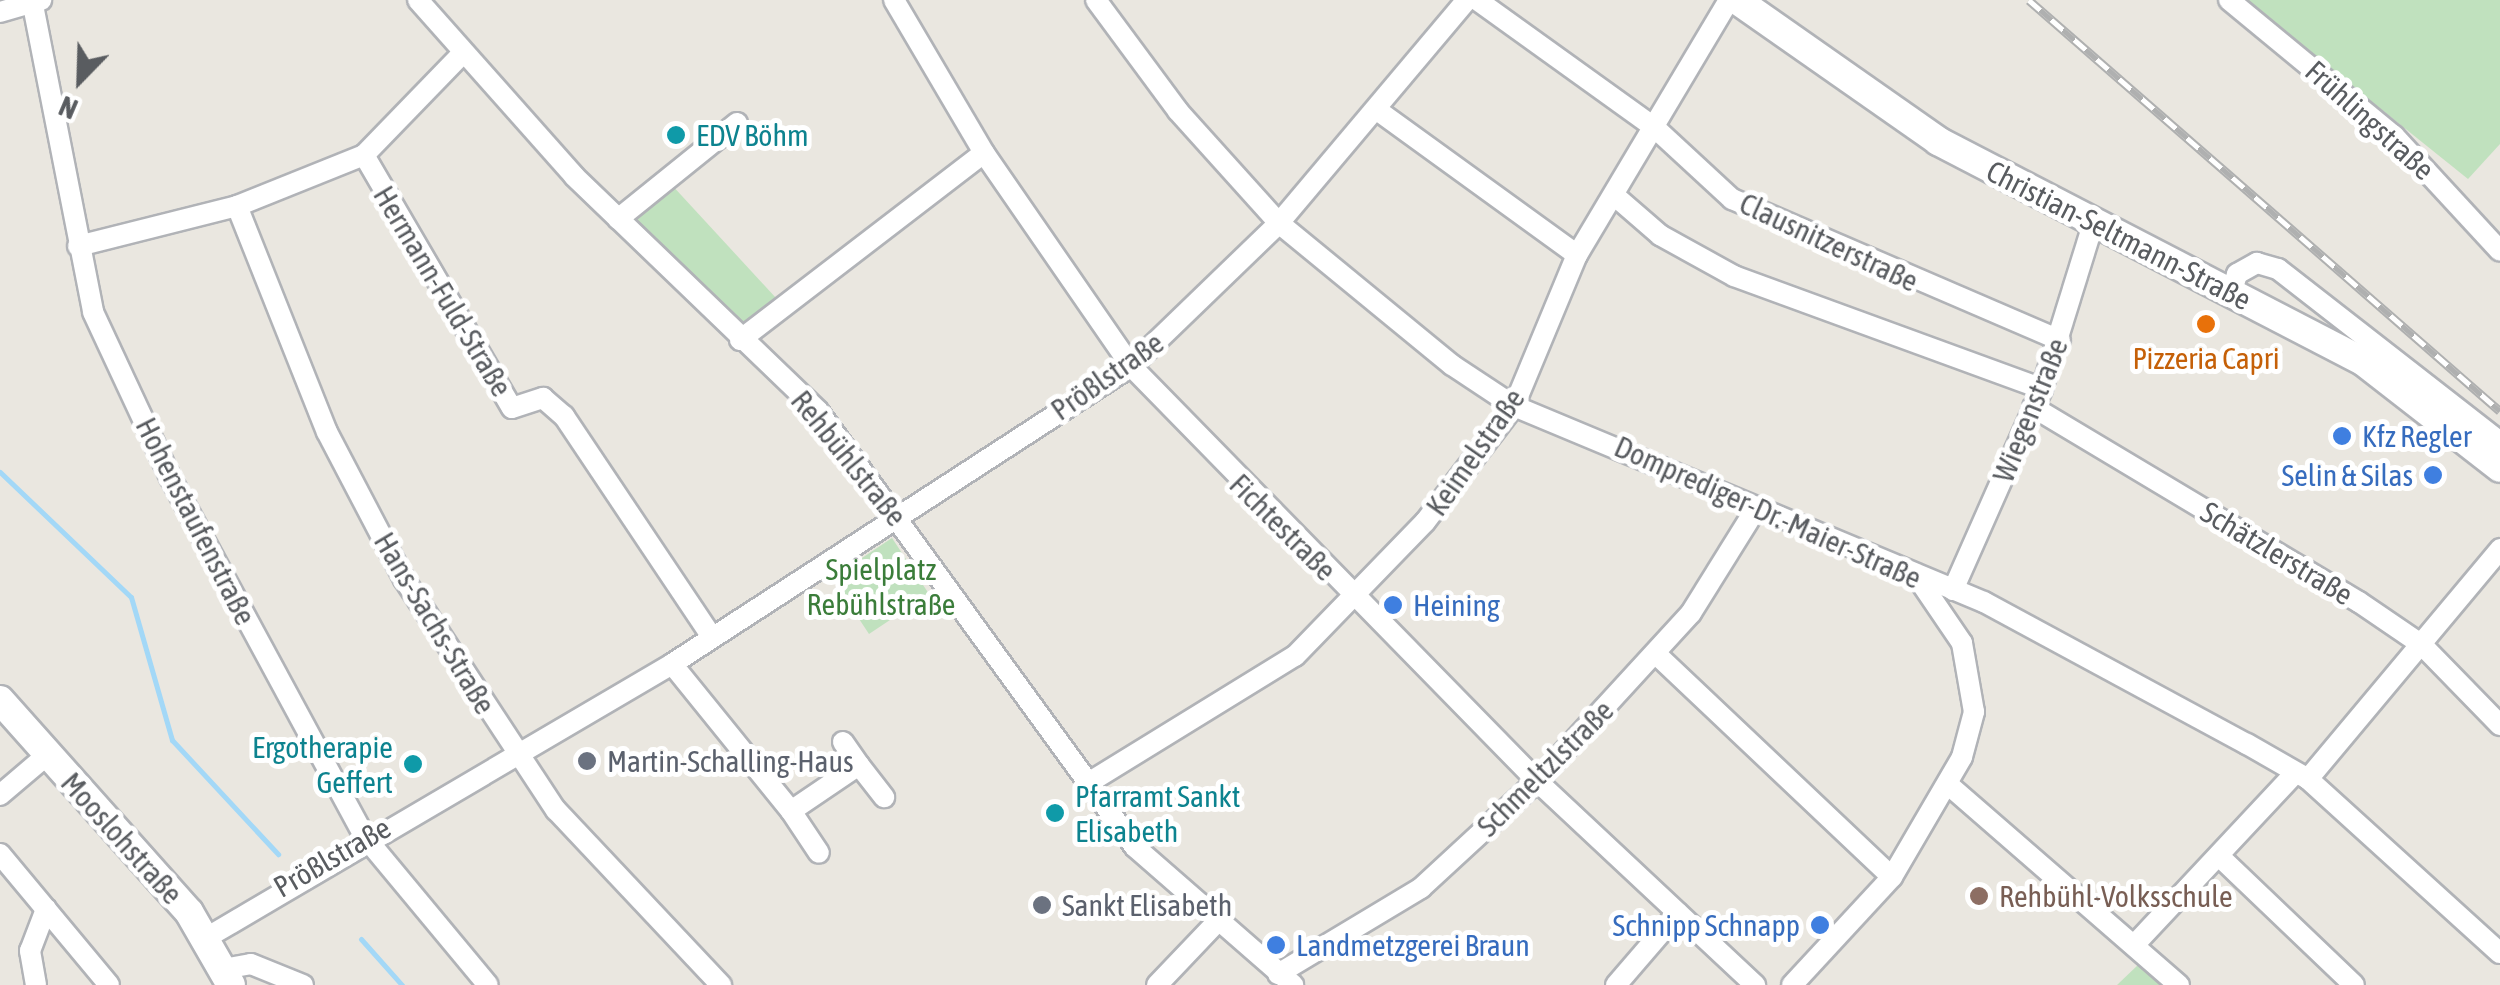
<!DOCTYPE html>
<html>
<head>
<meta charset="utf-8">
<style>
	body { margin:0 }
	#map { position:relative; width:2500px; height:985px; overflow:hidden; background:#eae7e0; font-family:"Asap Condensed",sans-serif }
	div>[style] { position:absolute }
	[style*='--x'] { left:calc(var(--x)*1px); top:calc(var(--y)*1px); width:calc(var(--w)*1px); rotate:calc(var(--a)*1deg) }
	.green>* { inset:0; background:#c0e1be }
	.stream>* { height:5px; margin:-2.5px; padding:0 2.5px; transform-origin:2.5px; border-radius:2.5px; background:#a3d8f7 }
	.roads { filter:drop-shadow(2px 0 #b1b3b7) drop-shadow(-2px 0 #b1b3b7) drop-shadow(0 2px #b1b3b7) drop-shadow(0 -2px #b1b3b7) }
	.street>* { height:20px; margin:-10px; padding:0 10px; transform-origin:10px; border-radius:10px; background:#fff }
	.secondary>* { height:28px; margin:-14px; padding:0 14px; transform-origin:14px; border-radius:14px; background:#fff }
	.rail>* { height:9px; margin-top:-4.5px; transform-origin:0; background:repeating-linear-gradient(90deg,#fff 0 15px,#afb0b0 0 30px); box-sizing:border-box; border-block:2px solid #afb0b0 }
	.dots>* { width:28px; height:28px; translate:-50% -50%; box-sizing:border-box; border:5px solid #fff; border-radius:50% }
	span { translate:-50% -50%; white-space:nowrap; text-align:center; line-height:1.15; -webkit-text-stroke:10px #fff; paint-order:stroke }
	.street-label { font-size:30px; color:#595c60 }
	.culture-label { font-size:30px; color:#0d838f }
	.left { translate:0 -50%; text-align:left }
	.right { translate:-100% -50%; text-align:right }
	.food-label { font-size:30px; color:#c56008 }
	.shop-label { font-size:30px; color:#366cbe }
	.park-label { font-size:30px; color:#3b7d3a }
	.worship-label { font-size:30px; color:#5b616d }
	.education-label { font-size:30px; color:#785e54 }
	.north { position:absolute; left:30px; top:30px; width:100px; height:100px; -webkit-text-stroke:8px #fff; paint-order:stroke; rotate:203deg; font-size:28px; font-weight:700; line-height:40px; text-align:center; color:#595c60 }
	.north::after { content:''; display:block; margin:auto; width:35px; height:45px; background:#595c60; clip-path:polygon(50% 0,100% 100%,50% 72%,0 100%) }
</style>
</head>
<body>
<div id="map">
	<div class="green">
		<i style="clip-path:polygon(2245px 0,2500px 0,2500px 144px,2468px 179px)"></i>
		<i style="clip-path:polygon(670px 183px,776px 298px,740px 329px,630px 218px)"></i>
		<i style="clip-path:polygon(892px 538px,929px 594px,869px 634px,832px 578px)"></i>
		<i style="clip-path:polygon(2140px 963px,2160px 985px,2117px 985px)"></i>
	</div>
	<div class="stream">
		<i style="--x:0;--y:472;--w:181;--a:43.7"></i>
		<i style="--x:131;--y:597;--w:149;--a:74"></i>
		<i style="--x:172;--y:740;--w:156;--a:47.1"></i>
		<i style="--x:361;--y:939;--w:62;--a:48.3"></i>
	</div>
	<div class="roads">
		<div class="street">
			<i style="--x:32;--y:0;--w:318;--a:78.9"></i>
			<i style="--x:93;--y:312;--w:182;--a:65"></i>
			<i style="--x:170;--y:477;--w:409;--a:61.6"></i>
			<i style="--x:365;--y:837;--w:192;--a:50.3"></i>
			<i style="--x:418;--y:0;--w:235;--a:48.4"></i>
			<i style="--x:574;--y:176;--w:339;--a:43.9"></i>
			<i style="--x:818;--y:411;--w:539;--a:53.98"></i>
			<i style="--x:1135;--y:847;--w:210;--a:41.1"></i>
			<i style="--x:894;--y:0;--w:178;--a:59.5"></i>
			<i style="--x:984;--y:153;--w:259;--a:55.4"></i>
			<i style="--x:1131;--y:366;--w:581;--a:45.63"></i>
			<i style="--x:1537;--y:781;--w:299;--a:43.1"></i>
			<i style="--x:1096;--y:0;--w:138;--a:53.5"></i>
			<i style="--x:1178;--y:111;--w:151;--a:48"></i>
			<i style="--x:1279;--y:223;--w:224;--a:39.4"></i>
			<i style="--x:1452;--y:365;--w:74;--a:33.5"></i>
			<i style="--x:1514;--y:406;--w:509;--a:22.64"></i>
			<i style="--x:1984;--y:602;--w:299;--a:28.4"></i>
			<i style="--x:2247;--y:744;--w:70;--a:29.8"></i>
			<i style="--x:2308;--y:779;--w:259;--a:42.2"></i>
			<i style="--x:1477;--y:0;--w:219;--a:35.7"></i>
			<i style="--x:1655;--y:128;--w:105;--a:42.7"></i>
			<i style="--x:1732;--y:199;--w:357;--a:23.3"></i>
			<i style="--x:2229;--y:0;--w:214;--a:39.5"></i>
			<i style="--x:2394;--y:136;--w:156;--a:47.3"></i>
			<i style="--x:0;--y:12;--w:43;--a:-16.3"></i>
			<i style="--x:1377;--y:110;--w:247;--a:35.9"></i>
			<i style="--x:364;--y:155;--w:293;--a:59.7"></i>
			<i style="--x:512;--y:408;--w:33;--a:-18"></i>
			<i style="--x:543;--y:398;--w:28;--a:41"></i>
			<i style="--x:564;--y:416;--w:261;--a:56.2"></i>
			<i style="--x:1615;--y:196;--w:60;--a:40.9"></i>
			<i style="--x:1660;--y:235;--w:85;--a:29"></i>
			<i style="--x:1734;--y:276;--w:328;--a:20.1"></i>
			<i style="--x:237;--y:206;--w:243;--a:68.3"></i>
			<i style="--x:327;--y:432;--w:166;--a:62.4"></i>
			<i style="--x:404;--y:579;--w:277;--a:56.7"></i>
			<i style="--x:556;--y:810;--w:241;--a:46.7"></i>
			<i style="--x:618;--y:219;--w:153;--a:-38.9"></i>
			<i style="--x:78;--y:246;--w:164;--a:-14.1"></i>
			<i style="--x:237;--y:206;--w:137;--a:-21.9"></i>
			<i style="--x:364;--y:155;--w:138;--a:-45.9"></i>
			<i style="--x:2231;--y:294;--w:21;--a:-73"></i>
			<i style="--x:2237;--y:274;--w:23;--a:-29"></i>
			<i style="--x:2257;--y:263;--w:22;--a:16"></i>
			<i style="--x:2278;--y:269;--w:281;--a:37.9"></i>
			<i style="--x:740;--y:340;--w:307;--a:-37.5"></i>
			<i style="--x:2033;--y:407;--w:380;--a:30.9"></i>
			<i style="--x:2359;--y:602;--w:76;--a:34.3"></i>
			<i style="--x:2422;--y:645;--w:112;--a:45.7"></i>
			<i style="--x:1953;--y:590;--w:220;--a:-66.1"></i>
			<i style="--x:2042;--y:389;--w:173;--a:-72.8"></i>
			<i style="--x:1655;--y:653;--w:326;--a:43.4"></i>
			<i style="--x:672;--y:664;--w:189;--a:51"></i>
			<i style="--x:791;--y:811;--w:82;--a:-34.1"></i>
			<i style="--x:859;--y:765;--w:41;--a:52"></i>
			<i style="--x:843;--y:742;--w:28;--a:55"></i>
			<i style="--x:2308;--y:779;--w:300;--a:-50.1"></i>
			<i style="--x:1085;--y:785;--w:246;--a:-31.6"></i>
			<i style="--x:1295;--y:656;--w:187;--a:-45.9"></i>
			<i style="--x:1425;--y:522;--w:146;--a:-52.5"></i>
			<i style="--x:1514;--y:406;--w:164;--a:-67.4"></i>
			<i style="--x:1577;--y:255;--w:297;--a:-59.2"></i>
			<i style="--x:1951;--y:787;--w:302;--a:41"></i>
			<i style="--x:0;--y:795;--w:62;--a:-40.4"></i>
			<i style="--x:791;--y:811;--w:50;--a:56.3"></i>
			<i style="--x:0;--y:854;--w:170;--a:50.2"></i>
			<i style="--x:2220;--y:857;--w:185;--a:43.7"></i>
			<i style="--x:206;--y:938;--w:541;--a:-30.45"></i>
			<i style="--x:672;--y:664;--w:547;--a:-32.99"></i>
			<i style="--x:1131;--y:366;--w:206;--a:-44"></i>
			<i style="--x:1279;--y:223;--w:292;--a:-49.9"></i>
			<i style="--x:2137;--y:942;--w:230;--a:-46.9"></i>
			<i style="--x:223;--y:969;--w:28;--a:-10"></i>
			<i style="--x:251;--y:964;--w:56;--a:22"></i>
			<i style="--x:1278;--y:974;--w:167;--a:-31"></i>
			<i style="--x:1421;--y:888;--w:158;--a:-42.7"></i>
			<i style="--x:1537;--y:781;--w:228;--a:-47.5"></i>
			<i style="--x:1691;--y:613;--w:125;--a:-58.1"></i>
			<i style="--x:36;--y:985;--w:35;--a:-100"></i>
			<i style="--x:30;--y:951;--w:45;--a:-69.1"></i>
			<i style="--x:1157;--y:985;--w:84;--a:-46.4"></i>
			<i style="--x:1616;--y:985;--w:95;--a:-49.3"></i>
			<i style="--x:1792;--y:985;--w:147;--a:-47.2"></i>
			<i style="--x:1892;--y:877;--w:139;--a:-59.7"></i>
			<i style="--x:1962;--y:757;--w:47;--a:-75.1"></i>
			<i style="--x:1974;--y:712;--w:70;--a:-99.9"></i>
			<i style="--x:1962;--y:643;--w:76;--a:-124.3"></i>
		</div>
		<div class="secondary">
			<i style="--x:1737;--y:0;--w:246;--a:35"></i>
			<i style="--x:1938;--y:141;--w:480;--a:27.4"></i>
			<i style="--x:2364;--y:362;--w:172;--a:37.9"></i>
			<i style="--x:0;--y:700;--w:284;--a:48.3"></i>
			<i style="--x:189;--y:912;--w:84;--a:60.1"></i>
		</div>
	</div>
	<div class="rail">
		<i style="--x:2029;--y:0;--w:625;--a:41.11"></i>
	</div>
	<div class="dots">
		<i style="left:676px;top:135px;background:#0f9aa8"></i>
		<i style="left:2206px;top:324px;background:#e8710a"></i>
		<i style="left:2342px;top:436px;background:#3f7fe0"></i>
		<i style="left:2433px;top:475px;background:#3f7fe0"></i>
		<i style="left:1393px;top:605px;background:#3f7fe0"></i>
		<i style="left:587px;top:761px;background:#6b7280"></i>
		<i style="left:413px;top:764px;background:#0f9aa8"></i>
		<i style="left:1055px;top:813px;background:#0f9aa8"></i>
		<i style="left:1979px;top:896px;background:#8d6e63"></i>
		<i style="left:1042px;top:905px;background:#6b7280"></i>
		<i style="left:1820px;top:925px;background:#3f7fe0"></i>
		<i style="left:1276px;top:945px;background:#3f7fe0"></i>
	</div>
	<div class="street-label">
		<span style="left:2370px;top:120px;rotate:42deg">Frühlingstraße</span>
		<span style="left:2119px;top:235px;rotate:27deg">Christian-Seltmann-Straße</span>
		<span style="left:1829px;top:242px;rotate:25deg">Clausnitzerstraße</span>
		<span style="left:443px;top:291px;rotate:59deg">Hermann-Fuld-Straße</span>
		<span style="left:1107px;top:376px;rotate:-35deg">Prößlstraße</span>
		<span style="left:2030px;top:410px;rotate:-68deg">Wiegenstraße</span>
		<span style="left:1475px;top:452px;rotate:-55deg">Keimelstraße</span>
		<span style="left:849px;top:458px;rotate:51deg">Rehbühlstraße</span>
		<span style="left:1768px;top:512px;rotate:24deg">Domprediger-Dr.-Maier-Straße</span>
		<span style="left:196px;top:521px;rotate:63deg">Hohenstaufenstraße</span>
		<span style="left:1283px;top:527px;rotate:45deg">Fichtestraße</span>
		<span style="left:2277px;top:553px;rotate:31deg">Schätzlerstraße</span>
		<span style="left:435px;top:623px;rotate:59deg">Hans-Sachs-Straße</span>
		<span style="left:1545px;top:768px;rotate:-45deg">Schmeltzlstraße</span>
		<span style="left:122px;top:838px;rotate:48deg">Mooslohstraße</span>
		<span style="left:332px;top:857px;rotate:-30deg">Prößlstraße</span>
	</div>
	<div class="culture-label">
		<span class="left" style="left:696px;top:135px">EDV Böhm</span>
		<span class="right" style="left:393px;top:764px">Ergotherapie<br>Geffert</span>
		<span class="left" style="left:1075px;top:813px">Pfarramt Sankt<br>Elisabeth</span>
	</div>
	<div class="food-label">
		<span style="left:2206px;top:358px">Pizzeria Capri</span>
	</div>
	<div class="shop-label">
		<span class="left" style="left:2362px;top:436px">Kfz Regler</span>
		<span class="right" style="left:2413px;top:475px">Selin &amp; Silas</span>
		<span class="left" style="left:1413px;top:605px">Heining</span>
		<span class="right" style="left:1800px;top:925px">Schnipp Schnapp</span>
		<span class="left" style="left:1296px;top:945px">Landmetzgerei Braun</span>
	</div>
	<div class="park-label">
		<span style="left:881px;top:586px">Spielplatz<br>Rebühlstraße</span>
	</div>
	<div class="worship-label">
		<span class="left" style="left:607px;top:761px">Martin-Schalling-Haus</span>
		<span class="left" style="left:1062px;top:905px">Sankt Elisabeth</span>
	</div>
	<div class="education-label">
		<span class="left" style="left:1999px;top:896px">Rehbühl-Volksschule</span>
	</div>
	<div class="north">N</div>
</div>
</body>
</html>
